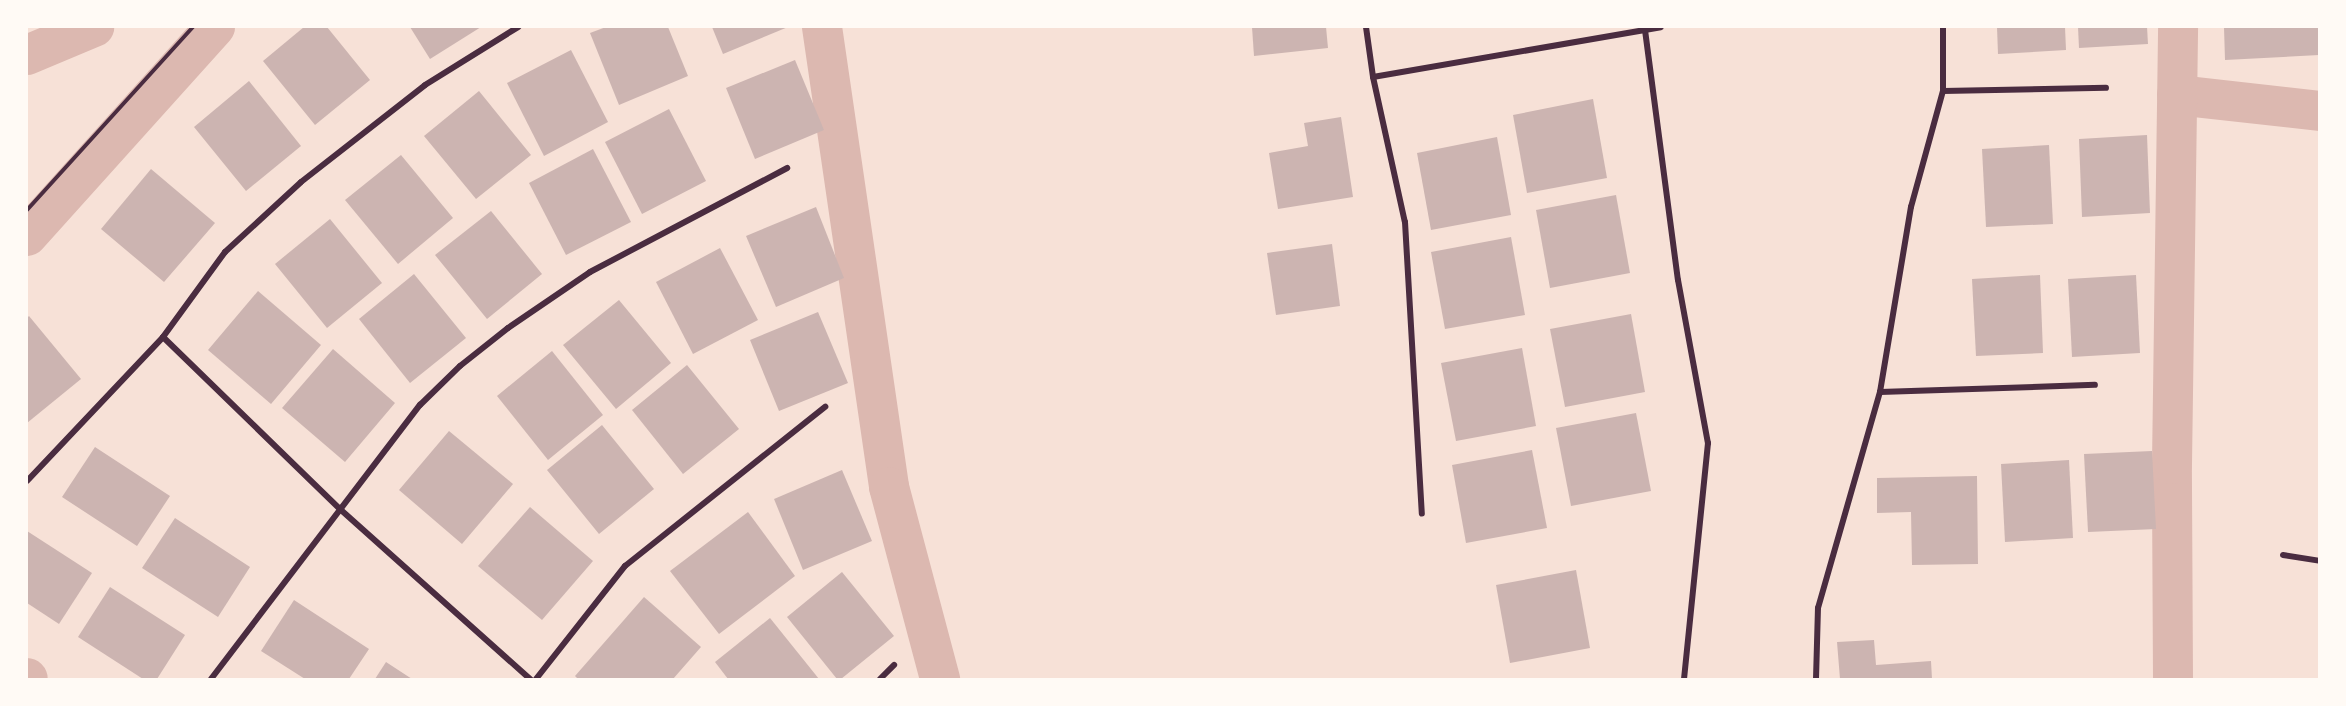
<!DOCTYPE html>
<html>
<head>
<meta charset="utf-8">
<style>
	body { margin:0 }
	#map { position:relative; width:2346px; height:706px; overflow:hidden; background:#f7e1d7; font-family:Inter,sans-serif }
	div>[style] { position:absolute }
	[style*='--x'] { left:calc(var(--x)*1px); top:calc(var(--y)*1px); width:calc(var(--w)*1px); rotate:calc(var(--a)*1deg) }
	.canal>* { height:40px; margin:-20px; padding:0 20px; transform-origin:20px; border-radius:20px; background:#dcb8b0 }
	.building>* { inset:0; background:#ccb4b1 }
	.path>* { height:4px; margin:-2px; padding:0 2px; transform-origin:2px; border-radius:2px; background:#4a2c40 }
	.minor>* { height:6px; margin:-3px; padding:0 3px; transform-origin:3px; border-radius:3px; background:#4a2c40 }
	span { translate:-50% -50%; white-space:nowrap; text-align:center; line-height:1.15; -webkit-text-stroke:4.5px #fffaf5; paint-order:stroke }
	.frame { position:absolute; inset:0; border:28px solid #fffaf5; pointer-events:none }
</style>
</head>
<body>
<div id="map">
	<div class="canal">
		<i style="--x:822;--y:27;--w:465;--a:81.7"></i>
		<i style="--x:889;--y:487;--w:199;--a:75.1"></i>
		<i style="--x:27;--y:55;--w:73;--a:-22.7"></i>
		<i style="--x:2177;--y:95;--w:143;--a:6.4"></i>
		<i style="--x:27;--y:236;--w:281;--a:-48"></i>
		<i style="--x:27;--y:678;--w:1;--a:45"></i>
		<i style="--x:2173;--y:679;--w:215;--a:-90.3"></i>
		<i style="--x:2172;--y:464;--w:437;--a:-89.2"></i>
	</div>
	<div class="building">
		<i style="clip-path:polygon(304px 27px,327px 27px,370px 80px,315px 125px,263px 61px)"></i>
		<i style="clip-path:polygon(410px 27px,481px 27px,430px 59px)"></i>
		<i style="clip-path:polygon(606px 27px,668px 27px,688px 76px,619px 105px,590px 33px)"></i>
		<i style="clip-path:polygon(712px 27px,788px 27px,723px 54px)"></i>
		<i style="clip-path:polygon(1252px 27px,1326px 27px,1328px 48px,1254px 56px)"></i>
		<i style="clip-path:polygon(1997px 27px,2065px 27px,2066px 50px,1998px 54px)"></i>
		<i style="clip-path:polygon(2078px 27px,2147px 27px,2148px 44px,2079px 48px)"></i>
		<i style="clip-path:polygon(2224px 27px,2319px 27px,2319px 55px,2225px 60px)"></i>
		<i style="clip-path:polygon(571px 50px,608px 122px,544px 156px,507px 83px)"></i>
		<i style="clip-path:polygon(795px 60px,824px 130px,755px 159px,726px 88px)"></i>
		<i style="clip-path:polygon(249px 81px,301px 146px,246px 191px,194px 127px)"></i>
		<i style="clip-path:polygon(479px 91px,531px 155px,476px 199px,424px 136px)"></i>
		<i style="clip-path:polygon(1593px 99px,1607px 178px,1527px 193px,1513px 115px)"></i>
		<i style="clip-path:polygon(669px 109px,706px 181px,642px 214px,605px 142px)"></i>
		<i style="clip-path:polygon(1341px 117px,1353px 197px,1278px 209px,1269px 153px,1308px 146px,1304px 123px)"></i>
		<i style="clip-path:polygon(2147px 135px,2150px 213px,2082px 217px,2079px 139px)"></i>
		<i style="clip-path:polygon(1497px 137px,1511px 215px,1431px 230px,1417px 153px)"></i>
		<i style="clip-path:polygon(2049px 145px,2053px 224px,1986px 227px,1982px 149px)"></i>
		<i style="clip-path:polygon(593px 149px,631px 222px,566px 255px,529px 183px)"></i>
		<i style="clip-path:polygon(401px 155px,453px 218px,398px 264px,345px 200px)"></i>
		<i style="clip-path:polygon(151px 169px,215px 223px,164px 282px,101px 229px)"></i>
		<i style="clip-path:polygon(1616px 195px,1630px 273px,1550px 288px,1536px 210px)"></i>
		<i style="clip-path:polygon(816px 207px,844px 278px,776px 307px,746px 236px)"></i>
		<i style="clip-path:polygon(491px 211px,542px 274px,487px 319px,435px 255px)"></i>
		<i style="clip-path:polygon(330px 219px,382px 283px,327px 328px,275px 264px)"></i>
		<i style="clip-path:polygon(1511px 237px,1525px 315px,1445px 329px,1431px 252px)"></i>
		<i style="clip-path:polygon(1332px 244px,1340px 306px,1276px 315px,1267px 253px)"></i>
		<i style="clip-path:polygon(720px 248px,758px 320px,693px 354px,656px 282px)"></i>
		<i style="clip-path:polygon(414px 274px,466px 338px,410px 383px,359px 319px)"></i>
		<i style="clip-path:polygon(2040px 275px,2043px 353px,1976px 356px,1972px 279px)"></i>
		<i style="clip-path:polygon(2136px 275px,2140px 353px,2072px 357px,2068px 279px)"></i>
		<i style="clip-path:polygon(258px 291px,321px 345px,271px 404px,208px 350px)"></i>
		<i style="clip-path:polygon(619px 300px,671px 363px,616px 409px,563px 345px)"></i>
		<i style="clip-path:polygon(818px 312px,848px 383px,779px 411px,750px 340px)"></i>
		<i style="clip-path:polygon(1631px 314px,1645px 392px,1565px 407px,1550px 329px)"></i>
		<i style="clip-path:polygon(29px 316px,81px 379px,27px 423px,27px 318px)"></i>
		<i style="clip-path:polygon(1522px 348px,1536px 426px,1456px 441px,1441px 363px)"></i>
		<i style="clip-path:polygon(333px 349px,395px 403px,345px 462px,282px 408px)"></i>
		<i style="clip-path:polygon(552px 351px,603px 415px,548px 460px,497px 396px)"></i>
		<i style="clip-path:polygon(687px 365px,739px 429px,683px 474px,632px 410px)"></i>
		<i style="clip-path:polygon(1636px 413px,1651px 491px,1571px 506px,1556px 428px)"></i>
		<i style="clip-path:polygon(602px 425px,654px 489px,599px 534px,547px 470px)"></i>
		<i style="clip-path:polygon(449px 431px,513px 484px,462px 544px,399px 490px)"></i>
		<i style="clip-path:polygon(95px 447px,170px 496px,137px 546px,62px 497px)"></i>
		<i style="clip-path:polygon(1532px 450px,1547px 528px,1466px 543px,1452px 465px)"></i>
		<i style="clip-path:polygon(2152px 451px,2156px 529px,2088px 532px,2084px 454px)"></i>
		<i style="clip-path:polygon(2069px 460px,2073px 538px,2005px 542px,2001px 464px)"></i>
		<i style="clip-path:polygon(842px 470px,872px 541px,803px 570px,774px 499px)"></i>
		<i style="clip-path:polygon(1977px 476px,1978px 564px,1912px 565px,1911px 512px,1877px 513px,1877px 478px)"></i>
		<i style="clip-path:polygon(530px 507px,593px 561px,542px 620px,478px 566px)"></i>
		<i style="clip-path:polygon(748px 512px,795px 576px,719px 634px,670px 571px)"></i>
		<i style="clip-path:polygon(175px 518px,250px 567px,218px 617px,142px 568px)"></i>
		<i style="clip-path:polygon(27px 531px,92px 573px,59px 624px,27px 603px)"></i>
		<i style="clip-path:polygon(1576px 570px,1590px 648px,1510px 663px,1496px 585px)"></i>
		<i style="clip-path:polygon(842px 572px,894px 636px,841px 679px,837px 679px,787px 617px)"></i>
		<i style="clip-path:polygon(110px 587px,185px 635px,157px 679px,143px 679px,78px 637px)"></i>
		<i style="clip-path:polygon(644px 597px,701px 647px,673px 679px,578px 679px,575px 676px)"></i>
		<i style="clip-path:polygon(294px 600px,369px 649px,349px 679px,305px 679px,261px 651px)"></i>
		<i style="clip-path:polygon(770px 618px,819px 679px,728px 679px,715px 662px)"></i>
		<i style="clip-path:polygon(1874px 640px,1876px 665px,1931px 661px,1932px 679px,1840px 679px,1837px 642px)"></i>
		<i style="clip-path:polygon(386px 662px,412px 679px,375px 679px)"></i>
	</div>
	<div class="path">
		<i style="--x:27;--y:210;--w:247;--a:-47.8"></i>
	</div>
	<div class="minor">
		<i style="--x:1366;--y:27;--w:50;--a:82"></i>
		<i style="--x:1373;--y:77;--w:148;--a:77.6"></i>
		<i style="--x:1405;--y:222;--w:292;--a:86.7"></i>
		<i style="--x:1645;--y:30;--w:252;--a:82.5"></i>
		<i style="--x:1678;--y:280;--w:166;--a:79.6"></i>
		<i style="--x:1708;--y:443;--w:237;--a:95.8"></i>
		<i style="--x:1373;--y:77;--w:292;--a:-9.8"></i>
		<i style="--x:1943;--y:91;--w:163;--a:-1.1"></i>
		<i style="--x:163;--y:337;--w:248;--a:44.2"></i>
		<i style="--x:341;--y:510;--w:254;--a:41.8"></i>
		<i style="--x:1880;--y:392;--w:215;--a:-1.9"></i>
		<i style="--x:27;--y:481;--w:198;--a:-46.6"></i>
		<i style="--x:163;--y:337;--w:105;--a:-53.9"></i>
		<i style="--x:225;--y:252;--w:103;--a:-42.6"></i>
		<i style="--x:301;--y:182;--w:157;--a:-38"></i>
		<i style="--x:425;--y:85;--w:110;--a:-31.9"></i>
		<i style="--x:2283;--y:555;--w:36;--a:9"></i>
		<i style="--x:211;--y:679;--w:345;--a:-52.7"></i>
		<i style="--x:420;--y:405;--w:56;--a:-44.3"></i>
		<i style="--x:460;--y:366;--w:61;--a:-38.4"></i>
		<i style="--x:508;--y:328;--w:99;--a:-34.3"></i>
		<i style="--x:590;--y:272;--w:223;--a:-27.8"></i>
		<i style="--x:536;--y:679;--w:144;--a:-51.8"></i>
		<i style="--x:625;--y:566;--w:256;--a:-38.5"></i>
		<i style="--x:880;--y:679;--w:20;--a:-45"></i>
		<i style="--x:1816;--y:679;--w:71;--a:-88.4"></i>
		<i style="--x:1818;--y:608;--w:225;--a:-74"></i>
		<i style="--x:1880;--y:392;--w:188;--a:-80.5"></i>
		<i style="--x:1911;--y:207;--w:120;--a:-74.6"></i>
		<i style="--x:1943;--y:91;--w:64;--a:-90"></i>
	</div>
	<div class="frame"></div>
</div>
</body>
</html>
